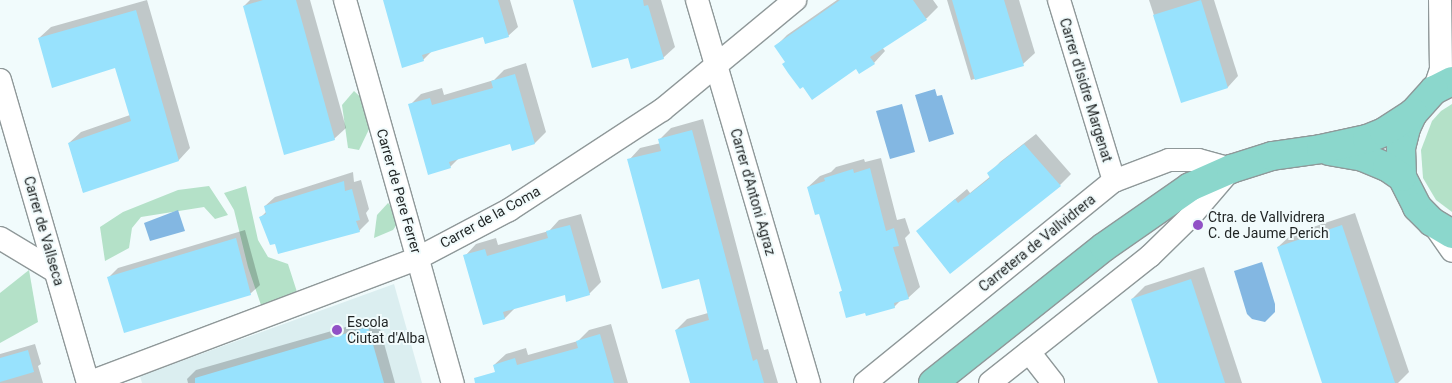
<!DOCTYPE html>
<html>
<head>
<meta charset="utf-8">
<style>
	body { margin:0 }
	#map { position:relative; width:1452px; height:383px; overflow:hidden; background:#f1fbfc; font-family:Roboto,sans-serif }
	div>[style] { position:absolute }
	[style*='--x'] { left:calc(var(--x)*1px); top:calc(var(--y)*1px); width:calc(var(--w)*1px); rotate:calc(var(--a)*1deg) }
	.built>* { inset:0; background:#dbeef0 }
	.green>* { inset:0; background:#b4e1c8 }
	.water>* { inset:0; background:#83b7e2 }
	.shadow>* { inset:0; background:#0003 }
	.building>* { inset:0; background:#98e2fd }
	.roads { filter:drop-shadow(1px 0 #8f9899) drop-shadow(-1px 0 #8f9899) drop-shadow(0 1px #8f9899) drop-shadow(0 -1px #8f9899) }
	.minor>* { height:22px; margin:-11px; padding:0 11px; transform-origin:11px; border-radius:11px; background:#fff }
	.major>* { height:28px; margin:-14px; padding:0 14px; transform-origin:14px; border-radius:14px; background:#8bd7cc }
	.dots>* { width:14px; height:14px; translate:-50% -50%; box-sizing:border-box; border:2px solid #f1fbfc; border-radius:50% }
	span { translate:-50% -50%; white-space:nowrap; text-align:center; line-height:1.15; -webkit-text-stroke:4px #f1fbfc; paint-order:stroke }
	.street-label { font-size:14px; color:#1f2323 }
	.poi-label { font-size:14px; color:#1f2323 }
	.left { translate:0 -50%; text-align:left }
</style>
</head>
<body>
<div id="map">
	<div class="built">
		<i style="clip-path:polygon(394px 284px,422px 383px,142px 383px,140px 376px)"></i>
	</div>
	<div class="green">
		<i style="clip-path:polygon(354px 91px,368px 104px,372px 123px,359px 150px,348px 148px,342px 105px)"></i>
		<i style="clip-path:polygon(1452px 104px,1452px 212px,1436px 200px,1423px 178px,1421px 150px,1432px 121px,1441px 111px)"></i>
		<i style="clip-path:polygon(209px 186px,228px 215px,215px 219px,204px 207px,141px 217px,132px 228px,129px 248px,105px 261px,100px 227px,123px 212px,178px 190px)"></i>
		<i style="clip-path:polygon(246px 186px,258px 240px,268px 257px,288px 264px,297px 292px,263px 311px,248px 267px,234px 210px,224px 193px)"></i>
		<i style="clip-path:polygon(388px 203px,402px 217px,393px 230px,374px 238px,377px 215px)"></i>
		<i style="clip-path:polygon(29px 270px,38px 322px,0 343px,0 293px)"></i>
	</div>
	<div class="water">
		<i style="clip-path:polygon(935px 89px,937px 96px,942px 95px,954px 134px,929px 142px,915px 95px)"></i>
		<i style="clip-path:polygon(902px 104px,915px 152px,890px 159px,876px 111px)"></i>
		<i style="clip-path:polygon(178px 210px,185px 231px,150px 241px,144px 223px)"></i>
		<i style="clip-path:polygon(1262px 262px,1275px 304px,1275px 312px,1265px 322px,1252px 319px,1247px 314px,1234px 271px)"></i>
	</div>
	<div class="shadow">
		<i style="clip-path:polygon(147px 0,190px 148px,179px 160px,83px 192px,69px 143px,81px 132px,130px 115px,116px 66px,39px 38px,51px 27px)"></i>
		<i style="clip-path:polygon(250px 0,310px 0,346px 128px,334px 139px,244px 6px)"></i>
		<i style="clip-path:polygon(384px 0,510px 0,518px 27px,508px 36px,484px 36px,433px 50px,423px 60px)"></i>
		<i style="clip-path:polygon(574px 0,661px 0,675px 47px,663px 58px,629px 56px)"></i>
		<i style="clip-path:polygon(837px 0,933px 0,938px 7px,927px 18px,882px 47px,885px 51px,874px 63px,856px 67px,786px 62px,776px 46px,787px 35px)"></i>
		<i style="clip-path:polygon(947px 0,1019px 0,1035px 53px,1023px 64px,971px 80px)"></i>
		<i style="clip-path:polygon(1149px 0,1214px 0,1238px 76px,1228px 87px,1182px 101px)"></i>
		<i style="clip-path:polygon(526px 63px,546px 132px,535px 143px,511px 143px,460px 157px,450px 167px,410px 105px,421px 94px,442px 88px,444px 95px,494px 80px,504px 70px)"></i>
		<i style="clip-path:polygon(703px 119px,764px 350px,768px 349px,778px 383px,691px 383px,676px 330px,687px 319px,708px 313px,700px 278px,629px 160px,640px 148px,661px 143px,660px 139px,671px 128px)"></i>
		<i style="clip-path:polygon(1036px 134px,1071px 174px,1060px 185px,917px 231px,967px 189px,970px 193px,991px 176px,989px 174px,1000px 162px)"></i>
		<i style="clip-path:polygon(881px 158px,897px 220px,905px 218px,910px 233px,905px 238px,920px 287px,908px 298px,901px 300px,894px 307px,866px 311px,840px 292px,843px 290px,820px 212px,808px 187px,820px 176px,831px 172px,836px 167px,864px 159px,865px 162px)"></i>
		<i style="clip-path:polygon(353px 172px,354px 182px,361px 180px,369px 209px,366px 213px,369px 221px,359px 231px,276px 243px,261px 217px,267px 211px,265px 206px,275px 197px)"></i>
		<i style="clip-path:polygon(1355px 213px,1409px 372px,1398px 383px,1324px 383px,1278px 247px,1292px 234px)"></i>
		<i style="clip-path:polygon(581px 214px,601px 282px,589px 294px,565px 293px,515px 308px,505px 318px,484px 324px,465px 256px,476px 244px,496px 238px,498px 245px,549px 231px,559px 220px)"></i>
		<i style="clip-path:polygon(245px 230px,260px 285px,250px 294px,108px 278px,118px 268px)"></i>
		<i style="clip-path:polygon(1204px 267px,1242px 383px,1160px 383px,1132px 299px,1145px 286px)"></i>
		<i style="clip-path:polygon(377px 318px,395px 383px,188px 383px,187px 379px,196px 370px)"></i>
		<i style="clip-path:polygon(611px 324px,628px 383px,499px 383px,494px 365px,506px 354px,526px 348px,528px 355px,578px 341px,589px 330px)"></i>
		<i style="clip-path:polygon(35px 344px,41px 364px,38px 366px,43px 383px,0 383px,0 354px)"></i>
	</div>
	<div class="building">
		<i style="clip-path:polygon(263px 0,296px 0,335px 140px,284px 155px,243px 6px)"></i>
		<i style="clip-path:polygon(383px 0,498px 0,509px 37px,485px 44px,483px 37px,422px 55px,424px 61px,402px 68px)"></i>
		<i style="clip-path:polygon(573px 0,643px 0,644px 6px,648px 5px,664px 59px,631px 69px,628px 58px,592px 68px)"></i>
		<i style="clip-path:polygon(840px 0,913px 0,927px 20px,870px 57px,875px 64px,859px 74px,856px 69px,812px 100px,803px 87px,800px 89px,788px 73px,782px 64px,785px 62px,774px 46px)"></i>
		<i style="clip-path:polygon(952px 0,1004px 0,1024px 66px,975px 80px)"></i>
		<i style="clip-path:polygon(1201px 0,1228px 88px,1181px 103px,1153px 15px)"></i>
		<i style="clip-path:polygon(136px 10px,179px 161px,83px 193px,68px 143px,131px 121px,115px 68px,52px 88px,38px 38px)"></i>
		<i style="clip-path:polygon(515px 74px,535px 144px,512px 151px,510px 144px,449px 162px,451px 168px,428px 175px,408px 104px,430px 98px,432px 105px,493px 88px,491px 81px)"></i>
		<i style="clip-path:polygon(692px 130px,753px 361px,757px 359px,764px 383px,690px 383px,675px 330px,709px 320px,699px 279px,662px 289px,627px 159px,661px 151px,658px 139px)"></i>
		<i style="clip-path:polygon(1024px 144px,1061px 186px,950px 274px,916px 231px,955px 199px,958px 203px,990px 178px,987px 173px)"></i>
		<i style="clip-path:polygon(870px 168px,886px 231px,894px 228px,899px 246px,893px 247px,909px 299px,894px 303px,895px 308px,866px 316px,865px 313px,846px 318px,839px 292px,842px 291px,819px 214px,815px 215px,807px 187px,825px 181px,824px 178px,853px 169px,854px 173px)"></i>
		<i style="clip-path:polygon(344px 181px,345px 191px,352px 189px,360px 220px,356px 221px,360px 232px,278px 254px,275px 244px,270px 245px,259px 217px,266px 214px,264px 206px)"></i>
		<i style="clip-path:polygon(570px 225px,590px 295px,566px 302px,565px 295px,503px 312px,505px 319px,483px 325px,463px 255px,485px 249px,487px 256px,548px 238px,546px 231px)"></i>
		<i style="clip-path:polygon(1342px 225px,1395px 383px,1322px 383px,1277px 247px)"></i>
		<i style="clip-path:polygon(236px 238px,251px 295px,124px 333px,107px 277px)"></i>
		<i style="clip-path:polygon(1191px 279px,1225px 383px,1158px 383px,1131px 299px)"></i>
		<i style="clip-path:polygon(368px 327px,384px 383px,195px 383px,195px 378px)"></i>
		<i style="clip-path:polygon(600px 334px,614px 383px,475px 383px,474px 378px,495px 372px,493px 365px,515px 358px,517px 365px,578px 348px,576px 341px)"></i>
		<i style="clip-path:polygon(28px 350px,34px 372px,0 382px,0 358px)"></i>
	</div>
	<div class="roads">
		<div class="minor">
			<i style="--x:345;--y:0;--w:398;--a:74.3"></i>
			<i style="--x:697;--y:0;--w:399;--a:73.7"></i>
			<i style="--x:1059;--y:0;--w:189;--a:73.1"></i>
			<i style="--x:0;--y:80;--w:316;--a:73.8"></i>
			<i style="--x:1434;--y:90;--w:21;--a:-71"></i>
			<i style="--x:1441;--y:70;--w:70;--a:-90.8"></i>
			<i style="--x:1432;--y:222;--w:35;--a:55"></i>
			<i style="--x:0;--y:238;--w:64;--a:31"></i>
			<i style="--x:1029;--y:352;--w:39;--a:52"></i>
			<i style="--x:88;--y:383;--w:353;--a:-20.7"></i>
			<i style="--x:418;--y:258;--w:103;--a:-27.8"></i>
			<i style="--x:509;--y:210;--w:183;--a:-33.2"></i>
			<i style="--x:662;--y:110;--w:173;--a:-39.6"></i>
			<i style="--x:865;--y:383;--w:321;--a:-39.1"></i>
			<i style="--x:1114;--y:181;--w:59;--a:-20.9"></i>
			<i style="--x:1169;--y:160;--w:29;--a:0"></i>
			<i style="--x:1198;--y:160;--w:34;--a:15"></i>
			<i style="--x:1231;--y:169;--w:63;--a:130.5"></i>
			<i style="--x:1190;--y:217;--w:56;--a:135.7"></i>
			<i style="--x:1150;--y:256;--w:204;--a:141.6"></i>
		</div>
		<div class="major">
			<i style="--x:1452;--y:81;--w:20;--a:153"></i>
			<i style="--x:1434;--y:90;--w:31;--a:132"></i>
			<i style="--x:1413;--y:113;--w:17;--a:115"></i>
			<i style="--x:1406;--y:128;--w:21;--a:104"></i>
			<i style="--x:1401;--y:148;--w:29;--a:88"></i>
			<i style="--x:1402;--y:177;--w:34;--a:63"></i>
			<i style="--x:1417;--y:207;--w:21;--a:45"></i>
			<i style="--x:1432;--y:222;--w:23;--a:31"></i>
			<i style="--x:1329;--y:151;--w:35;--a:10"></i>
			<i style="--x:1363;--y:157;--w:26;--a:23"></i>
			<i style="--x:1387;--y:167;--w:18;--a:34"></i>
			<i style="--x:933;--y:383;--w:218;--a:-38.5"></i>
			<i style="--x:1104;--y:247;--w:105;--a:-34.9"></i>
			<i style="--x:1190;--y:187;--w:45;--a:-23.7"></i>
			<i style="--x:1231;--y:169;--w:43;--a:-17.6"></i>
			<i style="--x:1272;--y:156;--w:49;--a:-8.1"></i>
			<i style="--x:1321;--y:149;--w:47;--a:-12.3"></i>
			<i style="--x:1367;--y:139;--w:18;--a:-22"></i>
			<i style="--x:1384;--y:132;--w:35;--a:-33"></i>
		</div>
	</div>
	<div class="dots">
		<i style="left:1198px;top:225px;background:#9151c6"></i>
		<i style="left:337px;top:330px;background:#9151c6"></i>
	</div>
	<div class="street-label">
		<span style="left:1086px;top:90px;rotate:73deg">Carrer d'Isidre Margenat</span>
		<span style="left:399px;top:191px;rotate:74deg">Carrer de Pere Ferrer</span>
		<span style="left:753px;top:192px;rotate:74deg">Carrer d'Antoni Agraz</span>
		<span style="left:490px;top:217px;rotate:-29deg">Carrer de la Coma</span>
		<span style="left:44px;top:231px;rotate:74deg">Carrer de Vallseca</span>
		<span style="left:1037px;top:243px;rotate:-39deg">Carretera de Vallvidrera</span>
	</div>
	<div class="poi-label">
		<span class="left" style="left:1208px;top:225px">Ctra. de Vallvidrera<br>C. de Jaume Perich</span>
		<span class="left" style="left:347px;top:330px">Escola<br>Ciutat d'Alba</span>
	</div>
</div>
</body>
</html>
